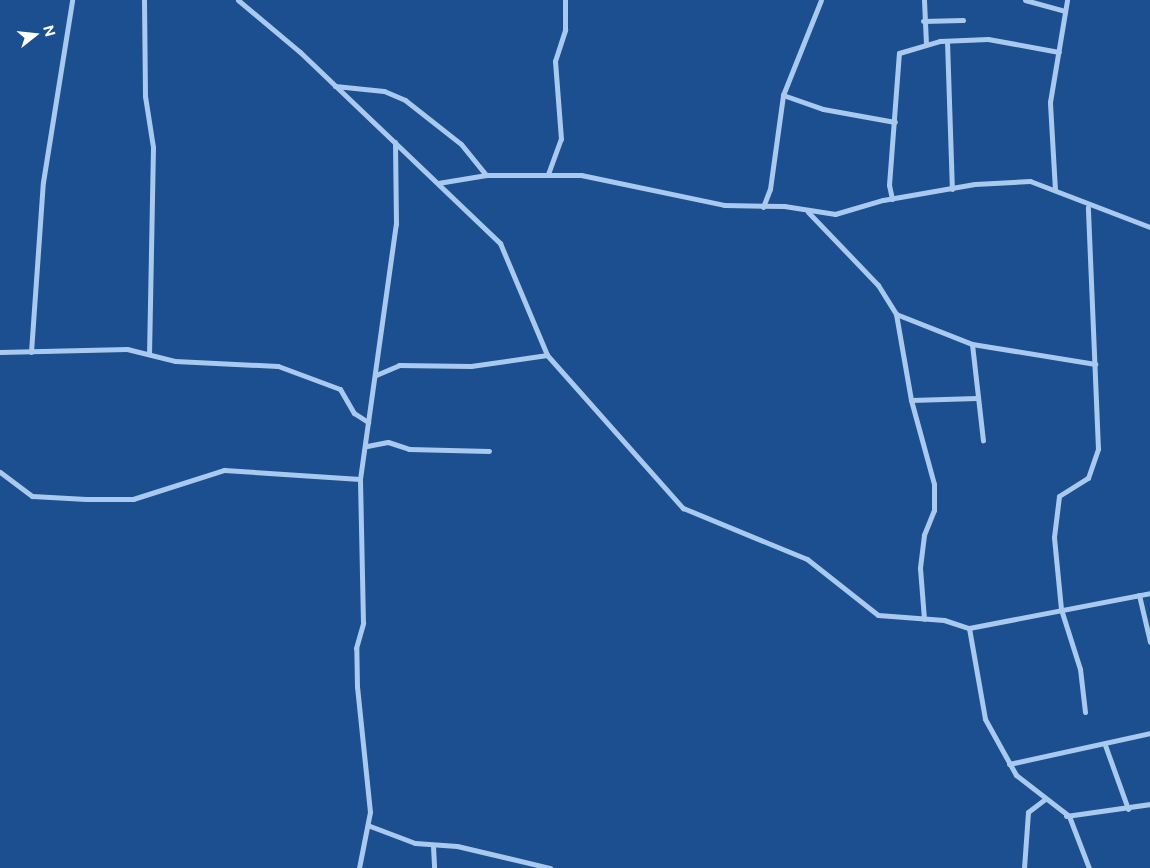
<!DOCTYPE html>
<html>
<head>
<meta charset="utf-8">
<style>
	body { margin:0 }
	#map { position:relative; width:1150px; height:868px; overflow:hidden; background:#1b4f8f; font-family:"Public Sans",sans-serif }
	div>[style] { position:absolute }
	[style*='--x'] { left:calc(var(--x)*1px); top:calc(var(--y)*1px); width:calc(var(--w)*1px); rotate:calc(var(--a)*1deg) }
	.street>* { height:5px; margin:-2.5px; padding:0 2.5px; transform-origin:2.5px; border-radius:2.5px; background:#a9c9ee }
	span { translate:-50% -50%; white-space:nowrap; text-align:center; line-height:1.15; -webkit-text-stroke:5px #1b4f8f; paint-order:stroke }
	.north { position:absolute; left:10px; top:10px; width:50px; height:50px; -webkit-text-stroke:4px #1b4f8f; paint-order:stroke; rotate:74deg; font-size:14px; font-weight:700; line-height:20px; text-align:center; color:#fff }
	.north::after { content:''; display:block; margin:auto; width:18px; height:22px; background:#fff; clip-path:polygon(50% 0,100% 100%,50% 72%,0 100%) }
</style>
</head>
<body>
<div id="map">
	<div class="street">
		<i style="--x:144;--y:0;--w:96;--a:89.4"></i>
		<i style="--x:145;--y:96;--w:52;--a:81.1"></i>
		<i style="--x:153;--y:147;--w:205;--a:91.1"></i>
		<i style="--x:238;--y:0;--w:81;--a:40"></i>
		<i style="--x:300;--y:52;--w:277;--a:43.7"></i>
		<i style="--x:500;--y:243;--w:121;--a:67.2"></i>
		<i style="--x:547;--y:355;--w:205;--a:48.4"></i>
		<i style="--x:683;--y:508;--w:134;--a:22.4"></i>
		<i style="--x:807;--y:559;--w:90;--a:38.3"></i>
		<i style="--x:878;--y:615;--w:66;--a:4.3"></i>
		<i style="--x:944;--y:620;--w:26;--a:18"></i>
		<i style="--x:969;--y:628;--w:92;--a:80"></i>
		<i style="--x:985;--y:719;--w:64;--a:61"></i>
		<i style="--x:1016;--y:775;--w:67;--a:37.7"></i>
		<i style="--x:1069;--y:816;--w:56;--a:69"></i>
		<i style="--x:924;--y:0;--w:44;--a:87.4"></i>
		<i style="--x:1025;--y:0;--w:41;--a:15.4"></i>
		<i style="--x:923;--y:21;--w:40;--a:-1.4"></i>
		<i style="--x:947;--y:41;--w:148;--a:88.1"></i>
		<i style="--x:335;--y:86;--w:49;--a:5.8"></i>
		<i style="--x:384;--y:91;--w:23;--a:23"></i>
		<i style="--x:405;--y:100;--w:71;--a:38.2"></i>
		<i style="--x:461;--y:144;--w:40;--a:51"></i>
		<i style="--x:783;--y:95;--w:42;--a:19.3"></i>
		<i style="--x:823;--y:109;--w:73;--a:10.2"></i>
		<i style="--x:548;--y:174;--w:37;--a:-70"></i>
		<i style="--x:561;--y:139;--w:78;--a:-94.4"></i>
		<i style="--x:555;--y:61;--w:33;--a:-72"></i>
		<i style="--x:565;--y:30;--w:30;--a:-90"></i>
		<i style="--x:438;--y:183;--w:49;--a:-9.5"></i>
		<i style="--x:486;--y:175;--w:95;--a:0"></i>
		<i style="--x:581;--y:175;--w:146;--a:11.8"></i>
		<i style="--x:724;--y:205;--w:60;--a:1"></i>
		<i style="--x:784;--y:206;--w:52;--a:8.9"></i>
		<i style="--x:835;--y:214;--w:50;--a:-16.3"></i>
		<i style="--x:883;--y:200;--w:93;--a:-9.9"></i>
		<i style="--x:975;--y:184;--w:55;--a:-3.1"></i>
		<i style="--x:1030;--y:181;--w:129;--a:21"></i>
		<i style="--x:1055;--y:190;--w:88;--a:-93.3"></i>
		<i style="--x:1050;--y:102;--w:103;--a:-80.5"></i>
		<i style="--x:892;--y:199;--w:14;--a:-102"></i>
		<i style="--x:889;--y:185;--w:132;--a:-85.7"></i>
		<i style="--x:899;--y:53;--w:43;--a:-16.3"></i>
		<i style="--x:940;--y:41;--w:48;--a:-2.4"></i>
		<i style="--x:988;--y:39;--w:72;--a:10.4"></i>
		<i style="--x:763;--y:207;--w:19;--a:-69"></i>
		<i style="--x:770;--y:189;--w:95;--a:-82.1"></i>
		<i style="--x:783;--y:95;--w:102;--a:-68.2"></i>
		<i style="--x:808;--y:212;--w:101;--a:46.2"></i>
		<i style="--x:878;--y:285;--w:34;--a:58"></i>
		<i style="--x:896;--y:314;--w:87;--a:80.1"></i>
		<i style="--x:911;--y:400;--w:87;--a:74.7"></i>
		<i style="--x:934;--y:484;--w:26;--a:90"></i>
		<i style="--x:934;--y:510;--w:27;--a:112"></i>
		<i style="--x:924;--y:535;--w:33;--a:97"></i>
		<i style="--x:920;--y:568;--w:51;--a:85.5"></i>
		<i style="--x:896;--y:314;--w:82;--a:21.5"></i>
		<i style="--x:972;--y:344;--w:125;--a:9.2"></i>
		<i style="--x:972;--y:344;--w:97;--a:83.5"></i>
		<i style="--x:0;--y:352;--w:127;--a:-1.4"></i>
		<i style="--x:127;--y:349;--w:49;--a:14"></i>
		<i style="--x:175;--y:361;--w:103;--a:2.8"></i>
		<i style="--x:278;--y:366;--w:66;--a:20.4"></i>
		<i style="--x:340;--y:389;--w:28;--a:60"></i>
		<i style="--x:354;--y:413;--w:17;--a:33"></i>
		<i style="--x:31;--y:352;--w:170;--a:-86"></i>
		<i style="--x:43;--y:182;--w:184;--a:-80.9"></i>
		<i style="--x:376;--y:375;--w:25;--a:-23"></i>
		<i style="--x:399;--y:365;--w:72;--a:0.8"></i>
		<i style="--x:471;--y:366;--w:77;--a:-8.2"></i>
		<i style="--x:911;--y:400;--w:66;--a:-1.7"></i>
		<i style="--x:367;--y:446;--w:21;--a:-11"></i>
		<i style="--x:388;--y:442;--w:22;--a:18"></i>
		<i style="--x:409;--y:449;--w:80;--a:1.4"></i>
		<i style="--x:0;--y:472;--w:40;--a:37"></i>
		<i style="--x:32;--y:496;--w:54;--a:3.2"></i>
		<i style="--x:86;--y:499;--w:47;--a:0"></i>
		<i style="--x:133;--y:499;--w:96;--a:-17.7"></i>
		<i style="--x:224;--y:470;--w:136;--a:3.8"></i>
		<i style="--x:1139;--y:595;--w:48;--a:76.8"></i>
		<i style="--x:969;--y:628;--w:184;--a:-10.9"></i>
		<i style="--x:1085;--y:712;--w:43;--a:-96.6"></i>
		<i style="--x:1080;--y:669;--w:63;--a:-107.6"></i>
		<i style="--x:1061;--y:609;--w:72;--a:-95.6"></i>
		<i style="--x:1054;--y:537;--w:41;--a:-83"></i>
		<i style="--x:1059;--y:496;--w:34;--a:-32"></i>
		<i style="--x:1088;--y:478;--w:31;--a:-71"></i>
		<i style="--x:1098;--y:449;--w:242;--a:-92.4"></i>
		<i style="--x:1105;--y:745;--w:68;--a:70.2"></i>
		<i style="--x:1009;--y:764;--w:144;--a:-12.4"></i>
		<i style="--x:1066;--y:816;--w:85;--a:-8.1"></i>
		<i style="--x:370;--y:826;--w:48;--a:20.7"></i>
		<i style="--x:415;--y:843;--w:42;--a:4.1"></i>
		<i style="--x:457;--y:846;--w:96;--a:13.3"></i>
		<i style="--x:433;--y:846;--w:22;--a:87"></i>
		<i style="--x:359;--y:868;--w:57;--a:-78.9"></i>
		<i style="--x:370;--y:812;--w:126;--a:-95.9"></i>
		<i style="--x:357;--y:687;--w:39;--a:-91"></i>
		<i style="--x:356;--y:648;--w:26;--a:-74"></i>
		<i style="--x:363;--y:623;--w:144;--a:-91.2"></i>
		<i style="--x:360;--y:479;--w:258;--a:-82"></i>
		<i style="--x:396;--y:224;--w:82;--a:-90.7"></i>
		<i style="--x:1024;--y:868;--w:56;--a:-85.9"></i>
		<i style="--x:1028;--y:812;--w:21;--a:-37"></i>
	</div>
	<div class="north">N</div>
</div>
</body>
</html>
